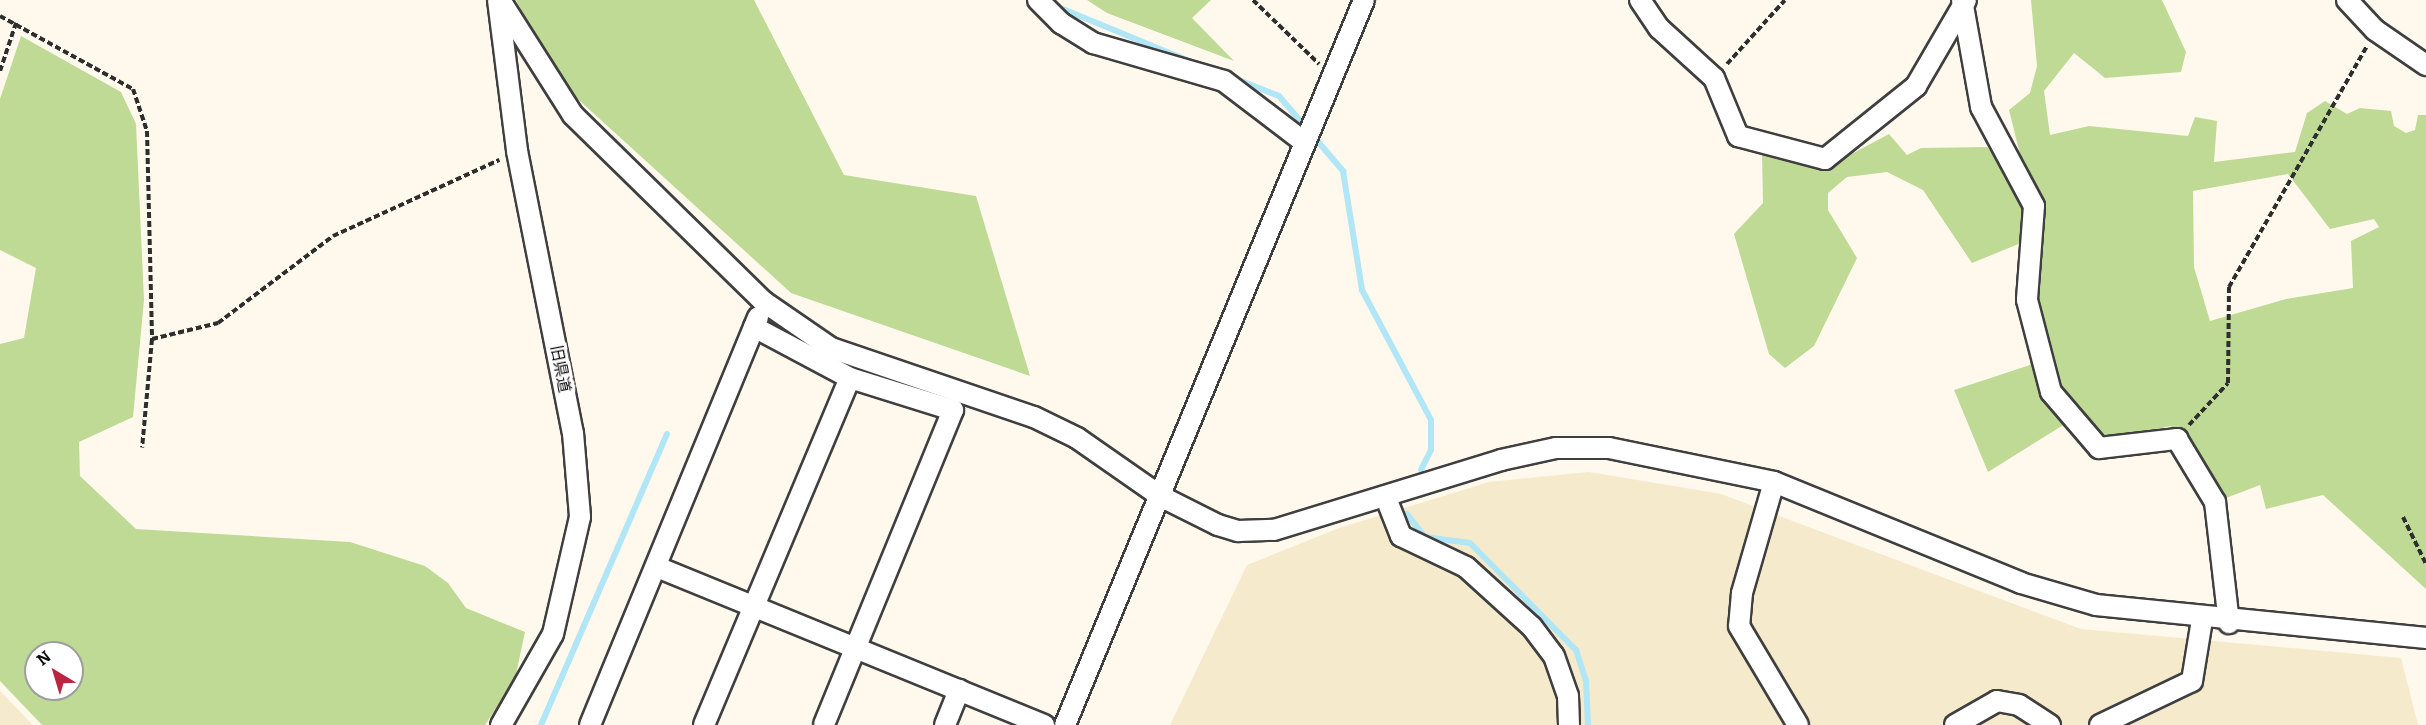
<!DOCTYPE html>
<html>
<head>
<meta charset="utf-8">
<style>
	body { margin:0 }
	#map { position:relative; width:2426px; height:725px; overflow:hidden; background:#fff8ec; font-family:Bitter,"Noto Sans JP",serif }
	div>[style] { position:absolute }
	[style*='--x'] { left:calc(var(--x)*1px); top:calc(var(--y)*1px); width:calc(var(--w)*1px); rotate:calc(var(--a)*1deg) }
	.farmland>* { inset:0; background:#f5ebcc }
	.forest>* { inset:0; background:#beda95 }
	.stream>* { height:6px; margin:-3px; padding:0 3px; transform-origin:3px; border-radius:3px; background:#b0e6f6 }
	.path>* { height:4px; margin-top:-2px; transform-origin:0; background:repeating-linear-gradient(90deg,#2e2e2e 0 6px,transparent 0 9px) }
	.roads { filter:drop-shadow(2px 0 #3f3f3f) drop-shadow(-2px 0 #3f3f3f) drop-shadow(0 2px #3f3f3f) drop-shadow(0 -2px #3f3f3f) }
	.street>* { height:20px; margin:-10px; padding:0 10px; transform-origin:10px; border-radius:10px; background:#fff }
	span { translate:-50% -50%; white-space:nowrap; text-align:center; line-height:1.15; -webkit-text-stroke:6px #fff; paint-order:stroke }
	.street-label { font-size:16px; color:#0c0c0c }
	.north { position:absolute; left:24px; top:641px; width:60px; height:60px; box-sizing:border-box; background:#fff; border:2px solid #9e9e9e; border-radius:50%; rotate:322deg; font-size:16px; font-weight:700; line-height:24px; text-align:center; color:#0c0c0c }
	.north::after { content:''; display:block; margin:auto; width:21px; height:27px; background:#bd2442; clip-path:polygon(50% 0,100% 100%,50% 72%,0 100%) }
</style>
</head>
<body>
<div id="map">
	<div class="farmland">
		<i style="clip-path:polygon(1589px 472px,1721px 494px,2081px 629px,2401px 658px,2418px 725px,1170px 725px,1247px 565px,1339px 528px,1489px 482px)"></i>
		<i style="clip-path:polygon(0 691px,33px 725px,0 725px)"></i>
	</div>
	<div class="forest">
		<i style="clip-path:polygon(516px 0,754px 0,844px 175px,976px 196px,1030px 376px,791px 293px,558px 81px)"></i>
		<i style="clip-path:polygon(1087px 0,1211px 0,1192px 18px,1234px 61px,1107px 13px)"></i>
		<i style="clip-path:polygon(evenodd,2031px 0,2162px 0,2186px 52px,2181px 72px,2105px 78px,2074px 53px,2044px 91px,2050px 135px,2089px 126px,2188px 136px,2195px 117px,2217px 121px,2214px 162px,2295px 152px,2307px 113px,2325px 101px,2347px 114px,2360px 108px,2391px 111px,2394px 126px,2406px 133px,2415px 130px,2418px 115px,2426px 115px,2426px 589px,2323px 495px,2266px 509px,2260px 485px,2226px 498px,2171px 426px,2104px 440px,2081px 414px,1988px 472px,1954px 390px,2030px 365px,2041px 280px,2021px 243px,1972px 263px,1923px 190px,1887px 172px,1847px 177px,1828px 193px,1828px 210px,1857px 258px,1814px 346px,1785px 368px,1769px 354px,1734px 234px,1763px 203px,1762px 153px,1844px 158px,1889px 134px,1907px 155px,1921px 148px,1987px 147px,2007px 172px,2023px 166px,2009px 110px,2030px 93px,2037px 66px,2031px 0,2288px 174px,2330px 229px,2374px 219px,2379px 227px,2351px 241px,2353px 288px,2286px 299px,2210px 321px,2194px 267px,2193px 191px,2288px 174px)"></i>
		<i style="clip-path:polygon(evenodd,21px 36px,121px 92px,136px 124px,144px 300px,133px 417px,79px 442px,80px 476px,136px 529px,350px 542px,425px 566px,448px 583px,466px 608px,525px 632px,515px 679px,485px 725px,42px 725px,0 681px,0 344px,24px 338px,36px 268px,0 250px,0 99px,21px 36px,36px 653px,72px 653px,72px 689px,36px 689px,36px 653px)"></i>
	</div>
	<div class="stream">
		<i style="--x:1058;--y:7;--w:147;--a:22.4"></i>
		<i style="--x:1234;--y:78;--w:48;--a:21.8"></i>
		<i style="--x:1279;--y:96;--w:99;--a:49.5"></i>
		<i style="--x:1343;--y:171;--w:121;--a:80.9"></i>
		<i style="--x:1362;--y:290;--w:147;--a:62"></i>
		<i style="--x:1431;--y:420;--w:30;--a:90"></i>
		<i style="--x:1431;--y:450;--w:22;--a:117"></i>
		<i style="--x:1407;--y:514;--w:29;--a:52"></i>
		<i style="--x:1425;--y:537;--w:45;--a:7.6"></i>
		<i style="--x:1470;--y:543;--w:151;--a:45.3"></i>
		<i style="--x:1576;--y:650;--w:33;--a:72"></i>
		<i style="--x:1586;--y:681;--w:44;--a:87.4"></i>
		<i style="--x:541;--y:725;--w:317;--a:-66.6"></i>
	</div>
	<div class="path">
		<i style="--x:1253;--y:0;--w:92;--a:44.1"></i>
		<i style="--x:0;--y:16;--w:152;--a:28.8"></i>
		<i style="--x:133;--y:89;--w:44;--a:71.6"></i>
		<i style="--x:147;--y:131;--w:208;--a:88.6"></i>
		<i style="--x:152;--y:339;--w:109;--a:95.2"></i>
		<i style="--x:1727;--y:64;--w:86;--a:-47.8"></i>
		<i style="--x:0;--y:71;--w:51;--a:-71.6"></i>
		<i style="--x:152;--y:339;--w:68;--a:-13.6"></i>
		<i style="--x:218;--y:323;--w:144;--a:-37.1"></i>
		<i style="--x:333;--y:236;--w:183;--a:-24.6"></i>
		<i style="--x:2189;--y:425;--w:57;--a:-47.1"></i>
		<i style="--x:2228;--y:383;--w:96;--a:-89.4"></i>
		<i style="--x:2229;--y:287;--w:278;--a:-60.2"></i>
		<i style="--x:2403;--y:517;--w:52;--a:63.9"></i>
	</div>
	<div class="roads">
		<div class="street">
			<i style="--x:498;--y:0;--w:152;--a:82.8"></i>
			<i style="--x:517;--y:151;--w:288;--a:78.8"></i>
			<i style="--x:573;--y:433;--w:84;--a:85.2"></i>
			<i style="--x:580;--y:517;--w:120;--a:103"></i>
			<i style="--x:553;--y:634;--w:105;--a:119.7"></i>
			<i style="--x:500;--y:0;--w:136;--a:57.6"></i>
			<i style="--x:573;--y:115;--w:267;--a:44.4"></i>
			<i style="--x:764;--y:302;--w:81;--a:34.5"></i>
			<i style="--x:831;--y:348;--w:214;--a:18.8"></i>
			<i style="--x:1034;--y:417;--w:48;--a:26"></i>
			<i style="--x:1077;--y:438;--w:101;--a:34.9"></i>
			<i style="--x:1160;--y:496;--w:65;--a:26.6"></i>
			<i style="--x:1218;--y:525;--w:21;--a:17"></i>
			<i style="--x:1238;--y:531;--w:36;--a:-2"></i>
			<i style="--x:1274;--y:530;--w:238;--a:-17.1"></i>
			<i style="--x:1501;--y:460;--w:56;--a:-12.3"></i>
			<i style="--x:1556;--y:448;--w:53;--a:0"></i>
			<i style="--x:1609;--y:448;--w:168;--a:11.6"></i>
			<i style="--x:1774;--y:482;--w:267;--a:22.2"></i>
			<i style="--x:2021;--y:583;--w:78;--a:16.3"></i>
			<i style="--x:2096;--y:605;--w:332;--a:5.7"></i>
			<i style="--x:1038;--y:0;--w:33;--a:45"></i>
			<i style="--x:1061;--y:23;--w:38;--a:32"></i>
			<i style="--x:1093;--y:43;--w:136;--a:16.2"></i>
			<i style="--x:1224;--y:81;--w:101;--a:37.3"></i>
			<i style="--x:1640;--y:0;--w:34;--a:56"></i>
			<i style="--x:1659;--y:28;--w:74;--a:42.3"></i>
			<i style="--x:1714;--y:78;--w:63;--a:67.5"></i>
			<i style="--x:1738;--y:136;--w:90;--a:14.8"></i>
			<i style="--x:1825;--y:159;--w:117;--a:-38.7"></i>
			<i style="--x:1916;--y:86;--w:99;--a:-59.8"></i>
			<i style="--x:1962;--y:0;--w:109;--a:79.9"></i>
			<i style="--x:1981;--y:107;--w:112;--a:61.8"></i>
			<i style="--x:2034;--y:206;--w:94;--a:94.3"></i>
			<i style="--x:2027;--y:300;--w:95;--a:75.4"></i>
			<i style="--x:2051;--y:392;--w:74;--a:49.4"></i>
			<i style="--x:2099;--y:448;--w:79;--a:-6.6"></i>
			<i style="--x:2177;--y:439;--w:74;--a:58.9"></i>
			<i style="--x:2215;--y:502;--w:122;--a:83.4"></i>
			<i style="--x:2347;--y:0;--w:41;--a:47"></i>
			<i style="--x:2375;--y:30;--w:62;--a:34.5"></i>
			<i style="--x:754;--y:327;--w:109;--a:28"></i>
			<i style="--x:850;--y:378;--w:108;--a:17.3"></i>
			<i style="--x:953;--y:410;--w:340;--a:112.3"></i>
			<i style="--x:1774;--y:482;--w:116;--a:106.1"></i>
			<i style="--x:1742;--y:593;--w:33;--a:95"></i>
			<i style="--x:1739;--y:626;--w:115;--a:59.2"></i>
			<i style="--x:1386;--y:498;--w:41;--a:68.5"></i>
			<i style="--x:1401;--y:536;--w:72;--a:25.5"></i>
			<i style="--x:1466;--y:567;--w:89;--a:42.3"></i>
			<i style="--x:1532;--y:627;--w:36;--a:53"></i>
			<i style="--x:1554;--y:656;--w:42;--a:70.7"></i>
			<i style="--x:1568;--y:696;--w:29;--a:88"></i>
			<i style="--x:657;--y:567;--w:418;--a:22.2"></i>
			<i style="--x:590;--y:725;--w:441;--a:-67.6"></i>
			<i style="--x:704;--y:725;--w:376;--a:-67.2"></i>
			<i style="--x:945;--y:725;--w:38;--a:-68"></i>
			<i style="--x:1065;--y:725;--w:784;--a:-67.59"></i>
			<i style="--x:1955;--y:725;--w:48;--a:-29.7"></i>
			<i style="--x:1997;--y:701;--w:22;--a:10"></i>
			<i style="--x:2019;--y:705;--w:37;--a:33"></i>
			<i style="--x:2100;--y:725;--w:102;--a:-25.6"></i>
			<i style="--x:2192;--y:681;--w:62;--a:-80.7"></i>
		</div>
	</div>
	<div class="street-label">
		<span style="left:560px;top:369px;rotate:79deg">旧県道</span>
	</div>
	<div class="north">N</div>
</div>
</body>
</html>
